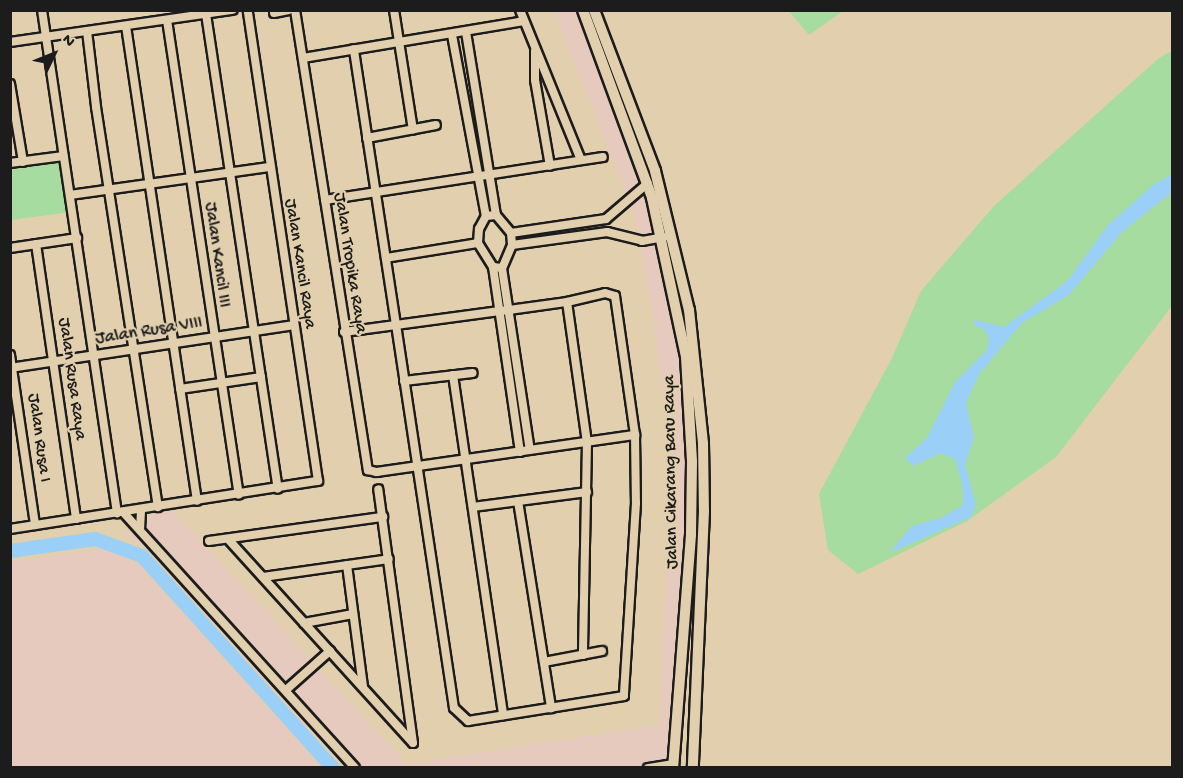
<!DOCTYPE html>
<html>
<head>
<meta charset="utf-8">
<style>
	body { margin:0 }
	#map { position:relative; width:1183px; height:778px; overflow:hidden; background:#e1cfad; font-family:"Gochi Hand",sans-serif }
	div>[style] { position:absolute }
	[style*='--x'] { left:calc(var(--x)*1px); top:calc(var(--y)*1px); width:calc(var(--w)*1px); rotate:calc(var(--a)*1deg) }
	.built>* { inset:0; background:#e6cabd }
	.green>* { inset:0; background:#a6dc9f }
	.water>* { inset:0; background:#9ad0f8 }
	.river>* { height:14px; margin:-7px; padding:0 7px; transform-origin:7px; border-radius:7px; background:#9ad0f8 }
	.roads { filter:drop-shadow(2px 0 #1c1c1c) drop-shadow(-2px 0 #1c1c1c) drop-shadow(0 2px #1c1c1c) drop-shadow(0 -2px #1c1c1c) }
	.minor>* { height:8px; margin:-4px; padding:0 4px; transform-origin:4px; border-radius:4px; background:#e1cfad }
	.secondary>* { height:10px; margin:-5px; padding:0 5px; transform-origin:5px; border-radius:5px; background:#e1cfad }
	span { translate:-50% -50%; white-space:nowrap; text-align:center; line-height:1.15; -webkit-text-stroke:4.5px #e1cfad; paint-order:stroke }
	.street-label { font-size:18px; color:#1c1c1c }
	.frame { position:absolute; inset:0; border:12px solid #1c1c1c; pointer-events:none }
	.north { position:absolute; left:24px; top:24px; width:60px; height:60px; -webkit-text-stroke:4px #e1cfad; paint-order:stroke; rotate:47deg; font-size:16px; font-weight:700; line-height:24px; text-align:center; color:#1c1c1c }
	.north::after { content:''; display:block; margin:auto; width:21px; height:27px; background:#1c1c1c; clip-path:polygon(50% 0,100% 100%,50% 72%,0 100%) }
</style>
</head>
<body>
<div id="map">
	<div class="built">
		<i style="clip-path:polygon(554px 11px,576px 11px,635px 169px,673px 301px,692px 448px,677px 767px,344px 767px,146px 548px,124px 535px,153px 514px,173px 511px,406px 764px,660px 725px,669px 498px,665px 409px,651px 304px,635px 215px)"></i>
		<i style="clip-path:polygon(107px 548px,133px 559px,322px 767px,11px 767px,11px 562px)"></i>
	</div>
	<div class="green">
		<i style="clip-path:polygon(789px 11px,843px 11px,809px 35px)"></i>
		<i style="clip-path:polygon(1172px 51px,1172px 306px,1056px 457px,967px 521px,858px 574px,828px 550px,819px 494px,892px 358px,921px 291px,994px 206px,1159px 58px)"></i>
		<i style="clip-path:polygon(60px 162px,70px 212px,11px 220px,10px 170px)"></i>
	</div>
	<div class="water">
		<i style="clip-path:polygon(1172px 174px,1172px 192px,1122px 232px,1069px 295px,1022px 323px,979px 374px,966px 403px,974px 438px,965px 465px,976px 505px,971px 517px,889px 553px,912px 526px,943px 517px,963px 505px,963px 487px,955px 459px,941px 453px,913px 466px,905px 458px,927px 438px,955px 382px,987px 350px,989px 339px,985px 330px,973px 324px,975px 320px,1004px 327px,1055px 290px,1069px 279px,1108px 225px,1152px 186px)"></i>
	</div>
	<div class="river">
		<i style="--x:10;--y:551;--w:86;--a:-8"></i>
		<i style="--x:95;--y:539;--w:50;--a:19.9"></i>
		<i style="--x:142;--y:556;--w:285;--a:48"></i>
	</div>
	<div class="roads">
		<div class="minor">
			<i style="--x:42;--y:10;--w:509;--a:81.52"></i>
			<i style="--x:295;--y:10;--w:466;--a:81"></i>
			<i style="--x:368;--y:470;--w:9;--a:13"></i>
			<i style="--x:377;--y:472;--w:261;--a:-8.2"></i>
			<i style="--x:394;--y:10;--w:121;--a:81"></i>
			<i style="--x:520;--y:10;--w:162;--a:67.9"></i>
			<i style="--x:274;--y:13;--w:15;--a:-11"></i>
			<i style="--x:206;--y:14;--w:480;--a:81.4"></i>
			<i style="--x:167;--y:20;--w:480;--a:81.4"></i>
			<i style="--x:126;--y:26;--w:480;--a:81.5"></i>
			<i style="--x:87;--y:31;--w:77;--a:83.2"></i>
			<i style="--x:96;--y:107;--w:405;--a:81.2"></i>
			<i style="--x:466;--y:32;--w:185;--a:80.7"></i>
			<i style="--x:496;--y:215;--w:23;--a:50"></i>
			<i style="--x:511;--y:233;--w:12;--a:85"></i>
			<i style="--x:512;--y:245;--w:25;--a:113"></i>
			<i style="--x:502;--y:268;--w:9;--a:-174"></i>
			<i style="--x:493;--y:267;--w:28;--a:-122"></i>
			<i style="--x:478;--y:243;--w:14;--a:-86"></i>
			<i style="--x:479;--y:229;--w:15;--a:-62"></i>
			<i style="--x:486;--y:216;--w:10;--a:-6"></i>
			<i style="--x:452;--y:35;--w:184;--a:79.4"></i>
			<i style="--x:10;--y:42;--w:225;--a:-8.2"></i>
			<i style="--x:535;--y:51;--w:29;--a:90"></i>
			<i style="--x:535;--y:80;--w:87;--a:80.1"></i>
			<i style="--x:303;--y:58;--w:223;--a:-9.5"></i>
			<i style="--x:10;--y:84;--w:79;--a:80.5"></i>
			<i style="--x:367;--y:138;--w:70;--a:-10.7"></i>
			<i style="--x:10;--y:163;--w:54;--a:-7.4"></i>
			<i style="--x:70;--y:195;--w:201;--a:-8"></i>
			<i style="--x:325;--y:200;--w:281;--a:-8.8"></i>
			<i style="--x:511;--y:233;--w:96;--a:-8.4"></i>
			<i style="--x:606;--y:219;--w:55;--a:-40.6"></i>
			<i style="--x:36;--y:244;--w:278;--a:81.7"></i>
			<i style="--x:512;--y:245;--w:96;--a:-7.8"></i>
			<i style="--x:607;--y:232;--w:36;--a:14"></i>
			<i style="--x:642;--y:241;--w:22;--a:-10"></i>
			<i style="--x:10;--y:248;--w:68;--a:-8.5"></i>
			<i style="--x:386;--y:258;--w:93;--a:-9.3"></i>
			<i style="--x:493;--y:267;--w:187;--a:81.7"></i>
			<i style="--x:502;--y:268;--w:184;--a:81.3"></i>
			<i style="--x:567;--y:302;--w:141;--a:81.9"></i>
			<i style="--x:587;--y:442;--w:213;--a:91.1"></i>
			<i style="--x:344;--y:332;--w:157;--a:-7.7"></i>
			<i style="--x:500;--y:311;--w:9;--a:-6"></i>
			<i style="--x:509;--y:310;--w:59;--a:-7.9"></i>
			<i style="--x:567;--y:302;--w:39;--a:-13"></i>
			<i style="--x:605;--y:293;--w:10;--a:17"></i>
			<i style="--x:615;--y:296;--w:140;--a:81.8"></i>
			<i style="--x:635;--y:435;--w:68;--a:89.2"></i>
			<i style="--x:636;--y:503;--w:193;--a:93.6"></i>
			<i style="--x:624;--y:696;--w:158;--a:170.9"></i>
			<i style="--x:468;--y:721;--w:19;--a:-137"></i>
			<i style="--x:454;--y:708;--w:387;--a:-98.6"></i>
			<i style="--x:396;--y:325;--w:279;--a:-98.7"></i>
			<i style="--x:10;--y:355;--w:172;--a:81.6"></i>
			<i style="--x:10;--y:368;--w:286;--a:-8.6"></i>
			<i style="--x:453;--y:375;--w:344;--a:81.6"></i>
			<i style="--x:404;--y:381;--w:69;--a:-6.6"></i>
			<i style="--x:180;--y:389;--w:82;--a:-8.4"></i>
			<i style="--x:518;--y:501;--w:210;--a:80.9"></i>
			<i style="--x:473;--y:507;--w:115;--a:-7.5"></i>
			<i style="--x:123;--y:512;--w:345;--a:47.8"></i>
			<i style="--x:10;--y:529;--w:312;--a:-8.9"></i>
			<i style="--x:318;--y:481;--w:476;--a:-98.5"></i>
			<i style="--x:140;--y:530;--w:21;--a:-87"></i>
			<i style="--x:228;--y:539;--w:275;--a:47.8"></i>
			<i style="--x:413;--y:743;--w:256;--a:-97.8"></i>
			<i style="--x:209;--y:541;--w:176;--a:-7.9"></i>
			<i style="--x:347;--y:565;--w:122;--a:82.5"></i>
			<i style="--x:263;--y:577;--w:127;--a:-8.1"></i>
			<i style="--x:304;--y:623;--w:50;--a:-10.4"></i>
			<i style="--x:544;--y:662;--w:59;--a:-10.7"></i>
			<i style="--x:286;--y:690;--w:59;--a:-41.6"></i>
			<i style="--x:648;--y:768;--w:25;--a:-9"></i>
		</div>
		<div class="secondary">
			<i style="--x:583;--y:10;--w:200;--a:69.8"></i>
			<i style="--x:652;--y:198;--w:163;--a:77.9"></i>
			<i style="--x:686;--y:357;--w:105;--a:86.7"></i>
			<i style="--x:692;--y:462;--w:73;--a:90.8"></i>
			<i style="--x:691;--y:535;--w:234;--a:94.4"></i>
			<i style="--x:594;--y:10;--w:172;--a:69.2"></i>
			<i style="--x:655;--y:171;--w:143;--a:76.3"></i>
			<i style="--x:689;--y:310;--w:134;--a:84"></i>
			<i style="--x:703;--y:443;--w:68;--a:89.2"></i>
			<i style="--x:704;--y:511;--w:257;--a:92.5"></i>
		</div>
	</div>
	<div class="street-label">
		<span style="left:216px;top:255px;rotate:82deg">Jalan Kancil III</span>
		<span style="left:349px;top:263px;rotate:81deg">Jalan Tropika Raya</span>
		<span style="left:299px;top:264px;rotate:81deg">Jalan Kancil Raya</span>
		<span style="left:149px;top:332px;rotate:-9deg">Jalan Rusa VIII</span>
		<span style="left:71px;top:379px;rotate:82deg">Jalan Rusa Raya</span>
		<span style="left:38px;top:438px;rotate:82deg">Jalan Rusa I</span>
		<span style="left:672px;top:472px;rotate:-91deg">Jalan Cikarang Baru Raya</span>
	</div>
	<div class="frame"></div>
	<div class="north">N</div>
</div>
</body>
</html>
